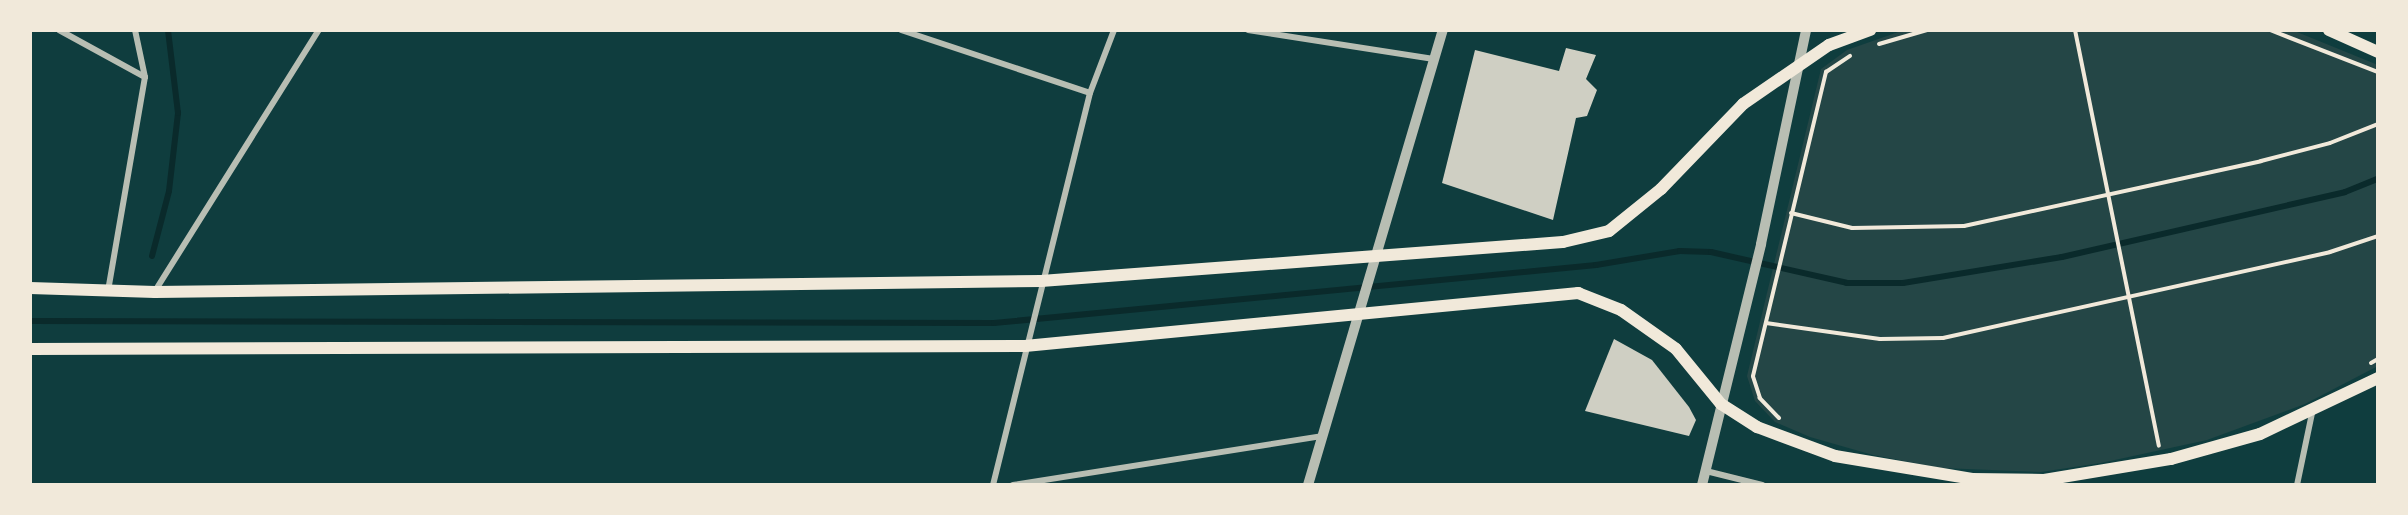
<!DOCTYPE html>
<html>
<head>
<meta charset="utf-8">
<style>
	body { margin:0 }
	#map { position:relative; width:2408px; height:515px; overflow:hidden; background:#0f3d3e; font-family:"PT Sans Narrow",sans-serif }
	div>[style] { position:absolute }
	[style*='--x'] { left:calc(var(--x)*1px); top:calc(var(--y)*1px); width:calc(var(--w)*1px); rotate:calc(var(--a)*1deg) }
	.green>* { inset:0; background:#244646 }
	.stream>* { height:6px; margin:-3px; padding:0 3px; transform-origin:3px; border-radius:3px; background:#0a2a2b }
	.building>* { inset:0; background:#cfcfc3 }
	.path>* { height:4px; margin:-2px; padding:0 2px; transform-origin:2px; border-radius:2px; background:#f1e9da }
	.minor>* { height:6px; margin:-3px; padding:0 3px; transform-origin:3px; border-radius:3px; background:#b8beb3 }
	.tertiary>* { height:10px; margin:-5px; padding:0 5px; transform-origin:5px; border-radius:5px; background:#b8beb3 }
	.secondary>* { height:12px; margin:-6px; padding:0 6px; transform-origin:6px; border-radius:6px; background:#f1e9da }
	span { translate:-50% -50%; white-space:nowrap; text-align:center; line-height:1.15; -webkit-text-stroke:6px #f1e9da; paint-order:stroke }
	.frame { position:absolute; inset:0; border:32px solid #f1e9da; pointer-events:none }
</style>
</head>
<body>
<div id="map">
	<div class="green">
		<i style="clip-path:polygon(1904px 30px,2292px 30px,2378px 65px,2378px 366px,2305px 404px,2207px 440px,2101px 463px,2041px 472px,1941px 468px,1873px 455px,1810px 437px,1775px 422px,1755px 401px,1747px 376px,1821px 69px,1847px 50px)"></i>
	</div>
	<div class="stream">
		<i style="--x:152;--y:256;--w:67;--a:-75.3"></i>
		<i style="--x:169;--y:191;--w:79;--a:-83.4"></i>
		<i style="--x:178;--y:113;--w:84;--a:-96.9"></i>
		<i style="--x:30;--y:321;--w:964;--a:0.12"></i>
		<i style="--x:994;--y:323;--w:605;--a:-5.5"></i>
		<i style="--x:1596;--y:265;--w:85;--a:-9.5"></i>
		<i style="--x:1680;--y:251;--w:31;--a:2"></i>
		<i style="--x:1711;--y:252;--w:139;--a:12.8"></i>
		<i style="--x:1847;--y:283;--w:56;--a:0"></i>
		<i style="--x:1903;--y:283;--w:161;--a:-9.3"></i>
		<i style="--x:2062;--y:257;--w:290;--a:-12.9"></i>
		<i style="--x:2345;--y:192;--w:35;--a:-22"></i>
	</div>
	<div class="building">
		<i style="clip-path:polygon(1566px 48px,1596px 55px,1586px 79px,1597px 90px,1587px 116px,1576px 118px,1553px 220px,1442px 183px,1475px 50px,1559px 71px)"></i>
		<i style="clip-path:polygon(1614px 339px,1652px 360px,1689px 407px,1696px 420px,1689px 436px,1585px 411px)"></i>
	</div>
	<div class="path">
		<i style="--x:2075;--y:30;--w:424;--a:78.6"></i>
		<i style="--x:2270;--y:30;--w:116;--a:21.3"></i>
		<i style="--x:1879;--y:44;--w:50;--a:-16.3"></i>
		<i style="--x:1791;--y:213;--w:63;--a:13.8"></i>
		<i style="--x:1852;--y:228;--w:112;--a:-1"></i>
		<i style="--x:1964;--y:226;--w:304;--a:-12.3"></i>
		<i style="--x:2261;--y:161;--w:71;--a:-14.6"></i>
		<i style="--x:2330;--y:143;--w:52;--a:-21.6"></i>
		<i style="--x:1766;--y:323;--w:115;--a:8"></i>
		<i style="--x:1880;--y:339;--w:63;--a:-0.9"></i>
		<i style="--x:1943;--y:338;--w:396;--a:-12.5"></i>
		<i style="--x:2330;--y:252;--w:51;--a:-18.4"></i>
		<i style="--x:2371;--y:363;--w:8;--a:-30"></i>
		<i style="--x:1779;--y:418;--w:28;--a:-134"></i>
		<i style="--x:1760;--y:398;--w:23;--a:-108"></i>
		<i style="--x:1753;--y:376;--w:313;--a:-76.5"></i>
		<i style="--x:1826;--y:72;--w:29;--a:-34"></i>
	</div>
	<div class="minor">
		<i style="--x:59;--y:30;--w:98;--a:28.7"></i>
		<i style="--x:901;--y:30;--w:199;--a:18.4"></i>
		<i style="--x:1248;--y:30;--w:188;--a:8.9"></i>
		<i style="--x:108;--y:291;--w:217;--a:-80.2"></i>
		<i style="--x:145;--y:77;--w:48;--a:-102"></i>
		<i style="--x:155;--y:291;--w:308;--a:-57.9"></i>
		<i style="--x:1706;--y:471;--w:58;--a:14"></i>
		<i style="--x:993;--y:485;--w:404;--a:-76.1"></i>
		<i style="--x:1090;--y:93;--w:67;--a:-69.1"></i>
		<i style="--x:1013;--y:485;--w:314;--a:-9"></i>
		<i style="--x:2297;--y:485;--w:74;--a:-78.2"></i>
	</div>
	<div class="tertiary">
		<i style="--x:1308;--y:485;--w:475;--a:-73.5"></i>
		<i style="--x:1702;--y:485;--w:248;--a:-76.2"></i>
		<i style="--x:1761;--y:244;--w:219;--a:-78.1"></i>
	</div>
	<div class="secondary">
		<i style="--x:2329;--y:30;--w:54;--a:24.2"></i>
		<i style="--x:30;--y:288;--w:125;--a:1.8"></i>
		<i style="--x:155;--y:292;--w:886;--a:-0.71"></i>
		<i style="--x:1041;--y:281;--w:523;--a:-4.27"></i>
		<i style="--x:1563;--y:242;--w:47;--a:-13.4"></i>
		<i style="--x:1609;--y:231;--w:67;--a:-38.9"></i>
		<i style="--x:1661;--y:189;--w:118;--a:-46"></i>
		<i style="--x:1743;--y:104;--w:104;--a:-34.5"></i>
		<i style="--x:1829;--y:45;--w:44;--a:-20.1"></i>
		<i style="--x:30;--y:349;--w:995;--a:-0.17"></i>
		<i style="--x:1025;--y:346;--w:556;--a:-5.47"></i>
		<i style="--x:1578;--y:293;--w:46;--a:21.6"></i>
		<i style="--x:1621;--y:310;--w:67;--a:35.3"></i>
		<i style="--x:1676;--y:349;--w:71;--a:50.7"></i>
		<i style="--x:1721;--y:404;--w:43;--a:32.6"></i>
		<i style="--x:1757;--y:427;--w:83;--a:20.4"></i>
		<i style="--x:1835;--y:456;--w:139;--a:9.5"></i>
		<i style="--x:1972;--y:479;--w:72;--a:0.8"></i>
		<i style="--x:2044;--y:480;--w:129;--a:-9.4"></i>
		<i style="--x:2171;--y:459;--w:92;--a:-15.7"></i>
		<i style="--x:2260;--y:434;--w:131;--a:-25.4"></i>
	</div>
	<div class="frame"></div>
</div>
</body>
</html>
